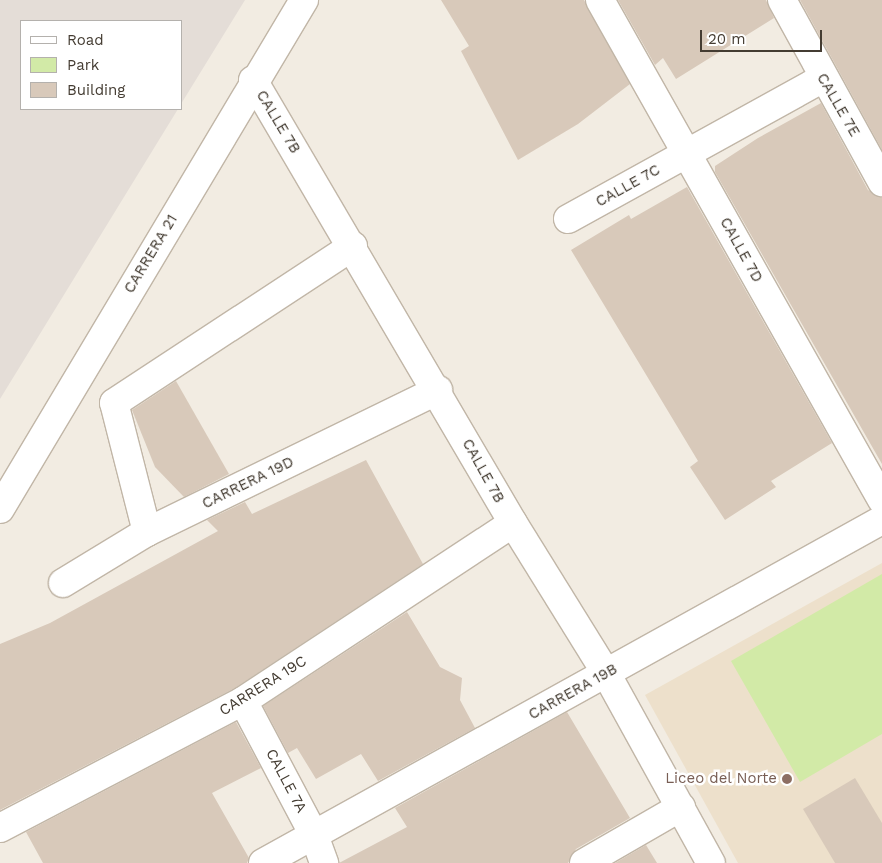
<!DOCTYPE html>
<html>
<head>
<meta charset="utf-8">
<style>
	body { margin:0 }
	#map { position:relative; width:882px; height:863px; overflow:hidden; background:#f2ece2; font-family:"Work Sans",sans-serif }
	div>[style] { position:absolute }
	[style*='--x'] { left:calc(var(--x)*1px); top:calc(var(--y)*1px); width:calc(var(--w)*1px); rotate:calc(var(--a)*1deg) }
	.industrial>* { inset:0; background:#e4ddd7 }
	.education>* { inset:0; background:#ede0cb }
	.green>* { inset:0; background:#d2eaa7 }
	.building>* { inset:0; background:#d8c9ba }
	.roads { filter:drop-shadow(1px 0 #c1b6a7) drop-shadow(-1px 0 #c1b6a7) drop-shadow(0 1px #c1b6a7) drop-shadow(0 -1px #c1b6a7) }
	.minor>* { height:28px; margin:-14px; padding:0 14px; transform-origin:14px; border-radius:14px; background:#fff }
	.dots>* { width:14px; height:14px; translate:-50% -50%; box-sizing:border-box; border:2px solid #fff; border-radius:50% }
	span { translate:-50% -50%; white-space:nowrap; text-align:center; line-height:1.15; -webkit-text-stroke:5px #fff; paint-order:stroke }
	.street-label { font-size:15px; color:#443c32 }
	.education-label { font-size:15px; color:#785e54 }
	.right { translate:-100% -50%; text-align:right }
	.legend { position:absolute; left:20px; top:20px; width:162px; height:90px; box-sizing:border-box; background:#fff; border:1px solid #b4b1ad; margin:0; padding:6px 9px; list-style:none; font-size:15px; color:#443c32 }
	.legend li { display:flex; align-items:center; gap:10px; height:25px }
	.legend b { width:25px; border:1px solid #b4b1ad }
	.scale { position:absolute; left:700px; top:30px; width:122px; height:22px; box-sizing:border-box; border:2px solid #443c32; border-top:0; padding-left:6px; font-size:15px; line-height:18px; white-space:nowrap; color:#443c32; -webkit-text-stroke:4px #fff; paint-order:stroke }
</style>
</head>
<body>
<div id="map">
	<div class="industrial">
		<i style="clip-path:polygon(0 0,245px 0,181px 104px,181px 21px,21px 21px,21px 109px,178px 109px,0 399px)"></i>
	</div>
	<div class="education">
		<i style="clip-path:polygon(882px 563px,882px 863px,738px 863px,645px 695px)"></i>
	</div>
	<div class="green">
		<i style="clip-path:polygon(882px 574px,882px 734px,800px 782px,731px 661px)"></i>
	</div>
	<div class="building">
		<i style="clip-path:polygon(441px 0,584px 0,630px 84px,578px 124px,518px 160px,461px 51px,469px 46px)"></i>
		<i style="clip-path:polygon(618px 0,766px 0,774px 18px,676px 79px,663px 58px,655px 65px)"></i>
		<i style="clip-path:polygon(800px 0,882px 0,882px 150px)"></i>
		<i style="clip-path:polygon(821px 103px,868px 190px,882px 198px,882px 464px,715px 172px,715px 166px,758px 138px)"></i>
		<i style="clip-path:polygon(687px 187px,832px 443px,771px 481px,776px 487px,725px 520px,690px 467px,698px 461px,571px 250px,629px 215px,631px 219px)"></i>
		<i style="clip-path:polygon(176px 381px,229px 474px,184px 497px,155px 467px,132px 410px)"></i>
		<i style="clip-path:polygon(366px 460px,423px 564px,235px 688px,0 810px,0 644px,50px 623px,218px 531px,207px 520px,245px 502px,252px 514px)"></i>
		<i style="clip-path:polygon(407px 612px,440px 667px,462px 678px,460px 700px,475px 728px,378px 781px,361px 754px,316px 779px,297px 748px,288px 753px,263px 706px)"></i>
		<i style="clip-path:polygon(567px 712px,630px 818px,576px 849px,568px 863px,339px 863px,407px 827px,395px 808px)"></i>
		<i style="clip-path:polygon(236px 722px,261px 768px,212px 793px,249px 858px,247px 863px,43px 863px,26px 832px)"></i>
		<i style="clip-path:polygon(855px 778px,882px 823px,882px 863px,835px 863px,803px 809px)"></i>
		<i style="clip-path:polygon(646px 845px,657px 863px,615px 863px)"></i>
	</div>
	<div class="roads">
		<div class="minor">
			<i style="--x:600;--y:0;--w:574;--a:60.58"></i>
			<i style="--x:782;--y:0;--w:208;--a:61.2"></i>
			<i style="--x:253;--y:80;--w:514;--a:59.59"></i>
			<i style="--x:513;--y:523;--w:176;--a:58.2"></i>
			<i style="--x:606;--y:673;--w:217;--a:61.1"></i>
			<i style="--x:568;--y:219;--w:290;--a:-28.9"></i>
			<i style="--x:0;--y:509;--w:593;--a:-59.15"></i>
			<i style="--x:147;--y:532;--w:133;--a:-104.3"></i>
			<i style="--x:114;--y:403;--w:286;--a:-33.3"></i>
			<i style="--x:63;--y:583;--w:98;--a:-31.3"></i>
			<i style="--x:147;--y:532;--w:324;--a:-26"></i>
			<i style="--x:243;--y:701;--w:152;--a:62.1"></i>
			<i style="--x:314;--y:835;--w:30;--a:70"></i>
			<i style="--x:0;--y:828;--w:274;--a:-27.6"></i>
			<i style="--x:243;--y:701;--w:323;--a:-33.4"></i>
			<i style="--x:263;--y:863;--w:708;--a:-28.99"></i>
			<i style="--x:584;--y:863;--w:112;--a:-30"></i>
		</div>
	</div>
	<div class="dots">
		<i style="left:787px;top:779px;background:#8d6e63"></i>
	</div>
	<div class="street-label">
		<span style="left:838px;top:105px;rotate:60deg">CALLE 7E</span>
		<span style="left:278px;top:122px;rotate:59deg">CALLE 7B</span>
		<span style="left:628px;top:186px;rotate:-29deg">CALLE 7C</span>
		<span style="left:741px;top:250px;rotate:61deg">CALLE 7D</span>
		<span style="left:151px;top:254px;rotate:-59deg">CARRERA 21</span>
		<span style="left:483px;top:471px;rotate:61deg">CALLE 7B</span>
		<span style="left:248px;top:483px;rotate:-26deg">CARRERA 19D</span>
		<span style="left:263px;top:686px;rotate:-32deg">CARRERA 19C</span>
		<span style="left:573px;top:692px;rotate:-29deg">CARRERA 19B</span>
		<span style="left:286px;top:781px;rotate:62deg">CALLE 7A</span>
	</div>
	<div class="education-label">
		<span class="right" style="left:777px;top:779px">Liceo del Norte</span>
	</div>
	<ul class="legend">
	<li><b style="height:6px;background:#fff"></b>Road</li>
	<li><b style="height:14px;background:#d2eaa7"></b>Park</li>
	<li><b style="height:14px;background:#d8c9ba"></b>Building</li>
	</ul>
	<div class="scale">20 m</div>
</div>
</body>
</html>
